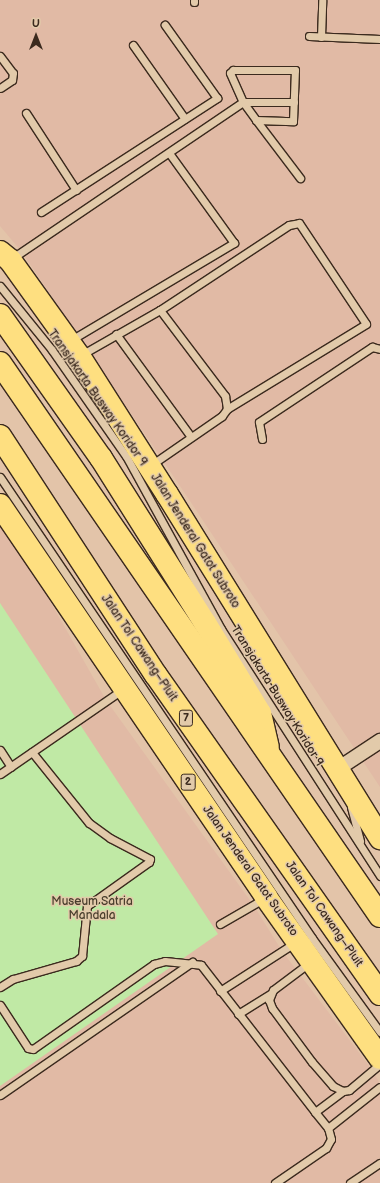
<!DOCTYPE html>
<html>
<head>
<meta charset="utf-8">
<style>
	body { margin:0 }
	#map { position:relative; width:380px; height:1183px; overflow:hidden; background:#e3c4a9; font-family:"Balsamiq Sans",sans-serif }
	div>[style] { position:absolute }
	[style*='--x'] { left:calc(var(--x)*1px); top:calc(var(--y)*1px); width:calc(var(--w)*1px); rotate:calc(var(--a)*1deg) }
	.built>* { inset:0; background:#e1baa5 }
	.green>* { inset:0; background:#c0e9a5 }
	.roads { filter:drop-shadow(1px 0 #3b2a1e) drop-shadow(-1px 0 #3b2a1e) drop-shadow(0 1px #3b2a1e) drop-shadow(0 -1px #3b2a1e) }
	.service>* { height:7px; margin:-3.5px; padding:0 3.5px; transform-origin:3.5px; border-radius:3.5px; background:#e2caaa }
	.minor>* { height:14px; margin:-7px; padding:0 7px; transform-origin:7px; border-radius:7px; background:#e2caaa }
	.trunk>* { height:22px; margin:-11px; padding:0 11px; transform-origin:11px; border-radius:11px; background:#fedf80 }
	.motorway>* { height:22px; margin:-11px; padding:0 11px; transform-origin:11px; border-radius:11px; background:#fedf80 }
	span { translate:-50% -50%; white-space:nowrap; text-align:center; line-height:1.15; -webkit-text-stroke:3px #e2caaa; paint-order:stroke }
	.shield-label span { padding:1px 3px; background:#e2caaa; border:1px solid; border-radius:3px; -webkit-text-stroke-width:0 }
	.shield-label { font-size:11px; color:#3b2a1e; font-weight:700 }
	.street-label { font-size:12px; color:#3b2a1e }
	.park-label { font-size:12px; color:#483d2c }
	.north { position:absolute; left:16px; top:16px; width:40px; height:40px; -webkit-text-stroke:3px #e2caaa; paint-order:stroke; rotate:0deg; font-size:11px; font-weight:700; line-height:16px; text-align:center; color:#3b2a1e }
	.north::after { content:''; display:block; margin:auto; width:14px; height:18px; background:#3b2a1e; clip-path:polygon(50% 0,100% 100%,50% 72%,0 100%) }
</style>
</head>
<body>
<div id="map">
	<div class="built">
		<i style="clip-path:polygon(0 0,380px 0,380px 787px,180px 486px,21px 251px,0 226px)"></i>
		<i style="clip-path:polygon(0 513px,106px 700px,254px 906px,282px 951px,373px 1071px,380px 1084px,380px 1183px,0 1183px)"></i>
	</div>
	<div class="green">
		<i style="clip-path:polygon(0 603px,218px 934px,0 1086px)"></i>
	</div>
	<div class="roads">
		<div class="service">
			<i style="--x:194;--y:2;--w:2;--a:-90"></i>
			<i style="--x:309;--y:36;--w:71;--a:2.4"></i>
			<i style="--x:321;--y:37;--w:37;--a:-88"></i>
			<i style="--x:133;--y:45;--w:90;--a:54.9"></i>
			<i style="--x:0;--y:56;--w:21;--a:53"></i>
			<i style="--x:13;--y:73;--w:7;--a:98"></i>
			<i style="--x:12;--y:80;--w:14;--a:146"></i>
			<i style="--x:26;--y:113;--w:92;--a:57"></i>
			<i style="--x:256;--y:120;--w:37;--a:2"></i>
			<i style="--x:293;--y:121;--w:51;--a:-87.8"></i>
			<i style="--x:295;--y:70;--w:62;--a:180"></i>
			<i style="--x:233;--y:70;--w:4;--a:135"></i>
			<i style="--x:230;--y:73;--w:32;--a:66"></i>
			<i style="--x:243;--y:102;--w:22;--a:54"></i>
			<i style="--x:256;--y:120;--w:73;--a:52.8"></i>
			<i style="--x:41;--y:212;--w:210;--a:-32.9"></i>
			<i style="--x:217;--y:98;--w:90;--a:-125.5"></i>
			<i style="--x:11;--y:259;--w:280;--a:-34.1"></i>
			<i style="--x:243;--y:102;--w:51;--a:0"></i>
			<i style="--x:0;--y:286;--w:82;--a:50.9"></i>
			<i style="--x:52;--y:350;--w:129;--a:55.1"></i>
			<i style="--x:126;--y:456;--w:197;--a:61.2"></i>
			<i style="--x:221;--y:629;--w:294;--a:57.2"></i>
			<i style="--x:160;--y:310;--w:154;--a:-33.4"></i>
			<i style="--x:289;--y:225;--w:10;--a:-11"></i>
			<i style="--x:299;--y:223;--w:121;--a:56.4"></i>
			<i style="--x:366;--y:324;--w:163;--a:148.6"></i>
			<i style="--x:116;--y:334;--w:127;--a:53.9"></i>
			<i style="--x:71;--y:340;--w:190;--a:-30.8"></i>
			<i style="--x:234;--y:243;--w:111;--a:-125.8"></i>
			<i style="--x:81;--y:355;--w:91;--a:-29.7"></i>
			<i style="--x:160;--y:310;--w:108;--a:52.9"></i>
			<i style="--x:225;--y:396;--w:13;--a:81"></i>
			<i style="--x:227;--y:409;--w:9;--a:126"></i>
			<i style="--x:222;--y:416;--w:86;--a:145.4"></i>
			<i style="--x:262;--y:439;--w:17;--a:-100"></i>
			<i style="--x:259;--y:422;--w:136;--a:-33.6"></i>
			<i style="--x:372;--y:347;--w:8;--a:14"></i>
			<i style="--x:0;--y:477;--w:557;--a:55.91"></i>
			<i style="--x:312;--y:938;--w:116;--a:54.1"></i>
			<i style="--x:0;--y:750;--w:20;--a:57"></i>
			<i style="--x:0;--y:774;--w:150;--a:-34.6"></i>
			<i style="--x:351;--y:807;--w:35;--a:75"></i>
			<i style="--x:220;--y:924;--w:52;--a:-30"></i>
			<i style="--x:309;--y:963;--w:45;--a:143.1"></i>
			<i style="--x:273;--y:990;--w:11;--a:112"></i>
			<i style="--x:269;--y:1000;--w:9;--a:69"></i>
			<i style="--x:272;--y:1008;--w:67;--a:53.5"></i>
			<i style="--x:312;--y:1062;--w:32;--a:49"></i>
			<i style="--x:333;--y:1086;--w:11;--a:27"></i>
			<i style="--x:343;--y:1091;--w:6;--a:-9"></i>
			<i style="--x:349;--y:1090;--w:40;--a:-40"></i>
			<i style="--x:0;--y:987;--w:15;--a:-32"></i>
			<i style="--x:13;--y:979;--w:66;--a:-15.9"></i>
			<i style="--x:76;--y:961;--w:8;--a:-40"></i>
			<i style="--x:82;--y:956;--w:50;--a:-84.3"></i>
			<i style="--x:87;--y:906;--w:76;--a:-35.4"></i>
			<i style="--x:149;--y:862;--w:3;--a:-72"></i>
			<i style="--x:150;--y:859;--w:45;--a:-152.3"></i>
			<i style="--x:110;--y:838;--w:26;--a:-144"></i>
			<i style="--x:89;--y:823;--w:91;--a:-128.8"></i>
			<i style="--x:220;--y:991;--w:90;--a:-32.8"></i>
			<i style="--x:0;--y:1005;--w:51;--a:56.9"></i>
			<i style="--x:28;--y:1048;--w:5;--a:11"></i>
			<i style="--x:33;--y:1049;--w:148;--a:-35.1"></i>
			<i style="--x:154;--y:964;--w:11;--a:-15"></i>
			<i style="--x:165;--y:961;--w:36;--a:6"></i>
			<i style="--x:201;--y:965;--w:186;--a:52.2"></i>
			<i style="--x:238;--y:1014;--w:38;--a:-32"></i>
			<i style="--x:0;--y:1095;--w:234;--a:-34.7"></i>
			<i style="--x:328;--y:1128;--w:66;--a:-38.3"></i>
			<i style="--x:275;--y:1183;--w:62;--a:-34.5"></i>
			<i style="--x:326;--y:1148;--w:10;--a:-61"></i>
			<i style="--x:331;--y:1139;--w:11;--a:-105"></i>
			<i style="--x:328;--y:1128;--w:21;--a:-129"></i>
			<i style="--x:315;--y:1112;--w:35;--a:-37"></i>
			<i style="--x:350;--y:1183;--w:36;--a:-34"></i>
		</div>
		<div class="minor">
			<i style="--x:336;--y:770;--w:53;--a:-33.4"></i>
		</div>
		<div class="trunk">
			<i style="--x:0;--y:252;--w:13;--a:39"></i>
			<i style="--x:10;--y:260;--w:118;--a:54.3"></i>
			<i style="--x:79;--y:356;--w:164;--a:57.5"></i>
			<i style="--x:167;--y:494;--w:405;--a:58.2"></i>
			<i style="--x:0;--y:505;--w:474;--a:55.8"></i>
			<i style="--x:266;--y:897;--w:197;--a:54.7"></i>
		</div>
		<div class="motorway">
			<i style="--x:0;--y:315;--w:175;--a:54.8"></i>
			<i style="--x:101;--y:458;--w:195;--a:57.8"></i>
			<i style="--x:205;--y:623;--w:105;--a:58.6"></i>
			<i style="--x:260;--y:713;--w:35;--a:77"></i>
			<i style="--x:0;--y:363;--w:671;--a:55.5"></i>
			<i style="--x:0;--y:436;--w:285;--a:56.9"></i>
			<i style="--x:156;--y:675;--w:390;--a:54.9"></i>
		</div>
	</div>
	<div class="shield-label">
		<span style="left:186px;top:718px">7</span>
		<span style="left:188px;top:782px">2</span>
	</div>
	<div class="street-label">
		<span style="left:97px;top:398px;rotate:55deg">Transjakarta Busway Koridor 9</span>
		<span style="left:195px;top:541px;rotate:58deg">Jalan Jenderal Gatot Subroto</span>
		<span style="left:139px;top:648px;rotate:56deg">Jalan Tol Cawang–Pluit</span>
		<span style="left:277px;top:696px;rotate:58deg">Transjakarta Busway Koridor 9</span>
		<span style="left:250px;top:871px;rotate:55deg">Jalan Jenderal Gatot Subroto</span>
		<span style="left:324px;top:914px;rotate:55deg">Jalan Tol Cawang–Pluit</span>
	</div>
	<div class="park-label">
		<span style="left:92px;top:909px">Museum Satria<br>Mandala</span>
	</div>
	<div class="north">U</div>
</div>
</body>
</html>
